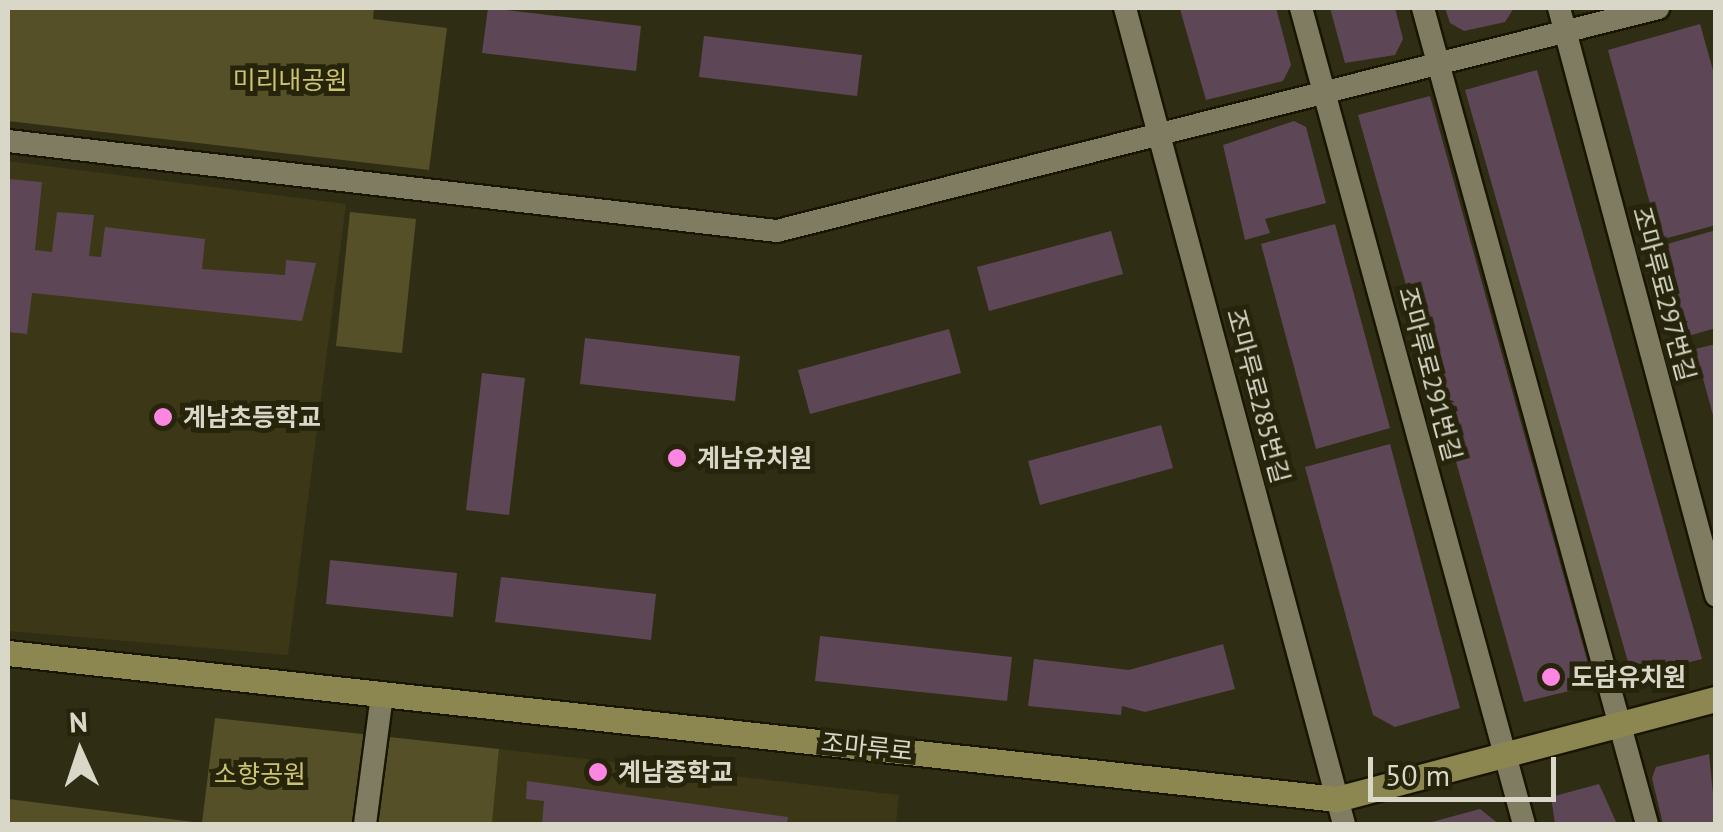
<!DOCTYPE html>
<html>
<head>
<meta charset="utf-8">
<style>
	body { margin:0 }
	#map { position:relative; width:1723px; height:832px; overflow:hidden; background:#302d15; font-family:"PT Sans","Noto Sans KR",sans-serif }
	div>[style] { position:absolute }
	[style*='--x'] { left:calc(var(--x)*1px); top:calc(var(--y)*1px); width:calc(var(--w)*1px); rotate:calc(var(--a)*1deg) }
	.built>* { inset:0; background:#3b3717 }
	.green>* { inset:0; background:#555027 }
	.building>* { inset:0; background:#5d4757 }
	.roads { filter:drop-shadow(2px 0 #181501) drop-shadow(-2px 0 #181501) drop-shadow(0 2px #181501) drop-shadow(0 -2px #181501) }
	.street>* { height:22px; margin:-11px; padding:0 11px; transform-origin:11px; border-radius:11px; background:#7f7c61 }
	.secondary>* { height:25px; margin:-12.5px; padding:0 12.5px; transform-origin:12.5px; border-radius:12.5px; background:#8c8651 }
	.dots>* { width:28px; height:28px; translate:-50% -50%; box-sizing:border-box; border:5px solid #26240b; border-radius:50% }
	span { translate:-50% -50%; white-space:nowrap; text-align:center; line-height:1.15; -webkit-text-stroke:10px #26240b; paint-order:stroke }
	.park-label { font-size:25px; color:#ccc370 }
	.street-label { font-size:25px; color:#d8d7c8 }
	.poi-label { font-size:25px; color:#d8d7c8; font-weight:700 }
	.left { translate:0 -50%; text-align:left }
	.frame { position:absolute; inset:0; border:10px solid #d8d7c8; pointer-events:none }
	.north { position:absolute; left:30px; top:702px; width:100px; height:100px; -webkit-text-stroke:8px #26240b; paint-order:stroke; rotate:357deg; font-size:28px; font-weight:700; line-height:40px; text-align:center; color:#d8d7c8 }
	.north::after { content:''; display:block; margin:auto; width:35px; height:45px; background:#d8d7c8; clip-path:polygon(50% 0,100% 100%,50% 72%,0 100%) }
	.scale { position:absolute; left:1368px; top:757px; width:188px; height:45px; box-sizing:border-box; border:5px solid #d8d7c8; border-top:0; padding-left:12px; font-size:30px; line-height:35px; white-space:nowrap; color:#d8d7c8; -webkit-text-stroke:8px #26240b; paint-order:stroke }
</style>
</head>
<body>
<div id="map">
	<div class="built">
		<i style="clip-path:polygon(8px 161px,346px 204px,288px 655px,8px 631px)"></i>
		<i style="clip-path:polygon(499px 749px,899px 795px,896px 824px,492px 824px)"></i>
	</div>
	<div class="green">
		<i style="clip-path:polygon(8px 8px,374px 8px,373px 19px,447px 28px,429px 170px,8px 121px)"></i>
		<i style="clip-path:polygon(350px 212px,416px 219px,402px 353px,336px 346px)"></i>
		<i style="clip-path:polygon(215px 718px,499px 749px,492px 824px,8px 824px,8px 799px,202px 823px)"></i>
	</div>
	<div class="building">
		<i style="clip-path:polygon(488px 8px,641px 26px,636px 71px,482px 53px)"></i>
		<i style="clip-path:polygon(1210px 8px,1276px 8px,1291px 65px,1283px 81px,1206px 100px,1180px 9px)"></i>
		<i style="clip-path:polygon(1330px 8px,1395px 8px,1403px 39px,1395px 55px,1345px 63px)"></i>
		<i style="clip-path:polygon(1445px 8px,1514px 8px,1505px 22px,1464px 31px,1450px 23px)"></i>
		<i style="clip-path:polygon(1700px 24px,1716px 81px,1716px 225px,1660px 240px,1608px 50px)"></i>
		<i style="clip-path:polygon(704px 36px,862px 55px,857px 96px,699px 77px)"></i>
		<i style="clip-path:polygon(1537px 70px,1702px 659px,1632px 676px,1465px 90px)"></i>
		<i style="clip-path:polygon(1430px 96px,1594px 685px,1524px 702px,1358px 115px)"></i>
		<i style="clip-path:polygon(1294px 121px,1306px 127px,1326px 203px,1265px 219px,1270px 233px,1245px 240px,1223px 145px)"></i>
		<i style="clip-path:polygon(8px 179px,42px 182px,35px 250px,52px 252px,57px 212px,94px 215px,89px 256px,101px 257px,105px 227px,205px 239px,202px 269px,285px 275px,286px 260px,316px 263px,302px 321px,32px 293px,27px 334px,8px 332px)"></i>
		<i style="clip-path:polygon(1335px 224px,1390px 428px,1316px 449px,1261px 244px)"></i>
		<i style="clip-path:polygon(1716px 230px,1716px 328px,1688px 336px,1664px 245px)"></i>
		<i style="clip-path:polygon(1111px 231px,1123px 274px,989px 311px,977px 267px)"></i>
		<i style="clip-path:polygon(949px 329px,961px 373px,810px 414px,798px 370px)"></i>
		<i style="clip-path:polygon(585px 338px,740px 356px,735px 401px,580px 384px)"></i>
		<i style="clip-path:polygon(1716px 344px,1716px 419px,1714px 419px,1695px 349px)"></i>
		<i style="clip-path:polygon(482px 373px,525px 378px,509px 515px,466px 510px)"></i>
		<i style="clip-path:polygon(1161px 425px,1173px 468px,1040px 505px,1028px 461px)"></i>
		<i style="clip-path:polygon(1390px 444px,1460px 708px,1395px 727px,1373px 715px,1305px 467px)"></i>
		<i style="clip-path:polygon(330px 560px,457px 573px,453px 617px,326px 604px)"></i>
		<i style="clip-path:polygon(501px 577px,656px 594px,651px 640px,495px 622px)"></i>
		<i style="clip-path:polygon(820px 636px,1012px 657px,1007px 701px,815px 681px)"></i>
		<i style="clip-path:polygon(1223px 644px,1235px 689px,1145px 712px,1122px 706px,1121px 715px,1028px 706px,1034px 659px,1129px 670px)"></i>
		<i style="clip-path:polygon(1709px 754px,1716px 824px,1663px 824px,1652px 778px,1656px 767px)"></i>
		<i style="clip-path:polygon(527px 781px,788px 817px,787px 824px,542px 824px,544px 801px,526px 799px)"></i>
		<i style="clip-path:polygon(1599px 784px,1617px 824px,1555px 824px,1551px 797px)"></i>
		<i style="clip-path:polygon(1480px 809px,1499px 824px,1428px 824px,1428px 823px)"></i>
	</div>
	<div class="roads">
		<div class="street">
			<i style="--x:1125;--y:8;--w:845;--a:74.98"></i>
			<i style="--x:1301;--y:8;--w:846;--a:74.72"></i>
			<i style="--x:1423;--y:8;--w:846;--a:74.65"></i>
			<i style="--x:1559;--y:8;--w:608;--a:75.03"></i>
			<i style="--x:8;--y:141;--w:774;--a:6.68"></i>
			<i style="--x:777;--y:231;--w:909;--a:-14.2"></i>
			<i style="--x:365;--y:824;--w:131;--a:-82.5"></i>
		</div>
		<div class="secondary">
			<i style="--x:8;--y:653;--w:1337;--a:6.27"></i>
			<i style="--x:1337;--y:799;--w:392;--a:-14.8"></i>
		</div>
	</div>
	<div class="dots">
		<i style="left:163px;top:417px;background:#fd86e2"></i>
		<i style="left:677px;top:458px;background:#fd86e2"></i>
		<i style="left:1551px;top:677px;background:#fd86e2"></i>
		<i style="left:598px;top:772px;background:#fd86e2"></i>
	</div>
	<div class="park-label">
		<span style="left:290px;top:80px">미리내공원</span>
		<span style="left:260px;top:774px">소향공원</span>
	</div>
	<div class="street-label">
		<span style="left:1664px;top:294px;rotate:75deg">조마루로297번길</span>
		<span style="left:1430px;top:374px;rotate:75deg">조마루로291번길</span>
		<span style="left:1258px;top:396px;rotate:75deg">조마루로285번길</span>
		<span style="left:867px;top:747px;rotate:6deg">조마루로</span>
	</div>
	<div class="poi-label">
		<span class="left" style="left:183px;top:417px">계남초등학교</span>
		<span class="left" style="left:697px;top:458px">계남유치원</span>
		<span class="left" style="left:1571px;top:677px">도담유치원</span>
		<span class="left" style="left:618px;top:772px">계남중학교</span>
	</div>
	<div class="frame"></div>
	<div class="north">N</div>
	<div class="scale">50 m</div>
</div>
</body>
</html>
